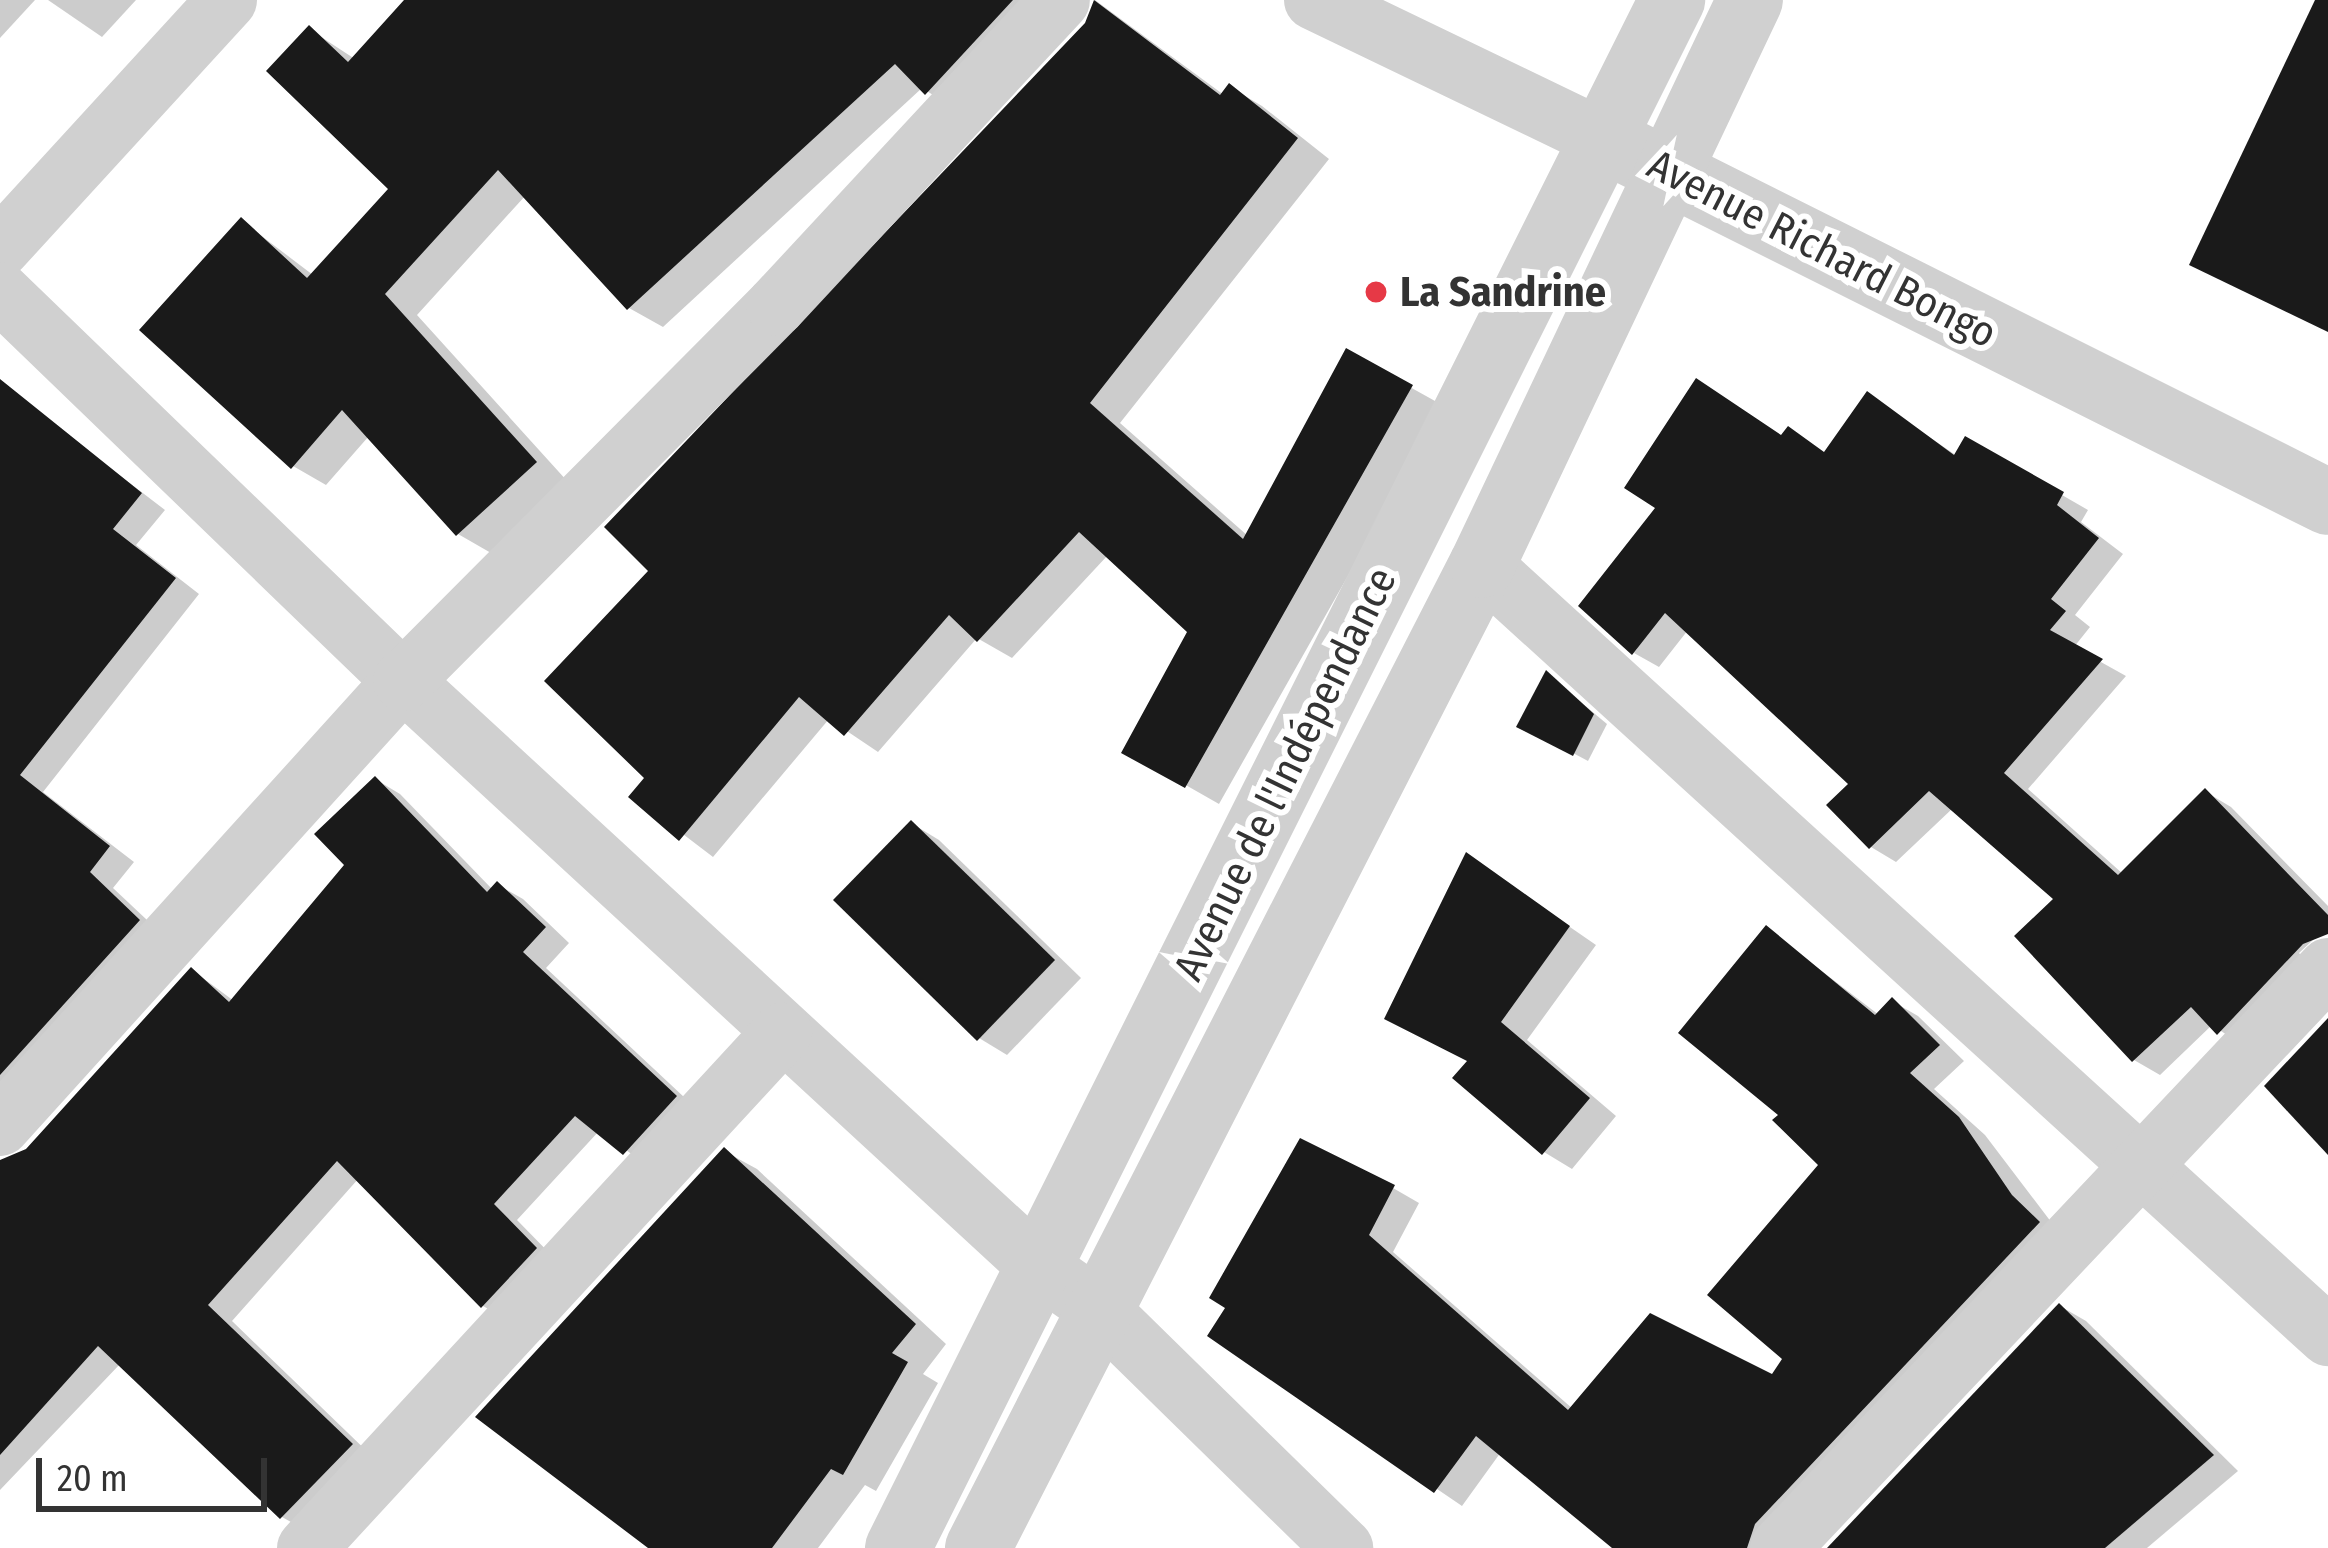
<!DOCTYPE html>
<html>
<head>
<meta charset="utf-8">
<style>
	body { margin:0 }
	#map { position:relative; width:2328px; height:1548px; overflow:hidden; background:#fff; font-family:"Fira Sans Condensed",sans-serif }
	div>[style] { position:absolute }
	[style*='--x'] { left:calc(var(--x)*1px); top:calc(var(--y)*1px); width:calc(var(--w)*1px); rotate:calc(var(--a)*1deg) }
	.shadow>* { inset:0; background:#0003 }
	.building>* { inset:0; background:#1a1a1a }
	.minor>* { height:60px; margin:-30px; padding:0 30px; transform-origin:30px; border-radius:30px; background:#d0d0d0 }
	.tertiary>* { height:66px; margin:-33px; padding:0 33px; transform-origin:33px; border-radius:33px; background:#d0d0d0 }
	.dots>* { width:33px; height:33px; translate:-50% -50%; box-sizing:border-box; border:6px solid #fff; border-radius:50% }
	span { translate:-50% -50%; white-space:nowrap; text-align:center; line-height:1.15; -webkit-text-stroke:12px #fff; paint-order:stroke }
	.street-label { font-size:42px; color:#333 }
	.poi-label { font-size:42px; color:#333; font-weight:700 }
	.left { translate:0 -50%; text-align:left }
	.scale { position:absolute; left:36px; top:1458px; width:231px; height:54px; box-sizing:border-box; border:6px solid #333; border-top:0; padding-left:15px; font-size:36px; line-height:42px; white-space:nowrap; color:#333; -webkit-text-stroke:9px #fff; paint-order:stroke }
</style>
</head>
<body>
<div id="map">
	<div class="shadow">
		<i style="clip-path:polygon(0 0,35px 0,0 38px)"></i>
		<i style="clip-path:polygon(48px 0,136px 0,102px 37px)"></i>
		<i style="clip-path:polygon(412px 0,1067px 0,960px 112px,922px 88px,663px 327px,629px 308px,526px 195px,417px 315px,568px 482px,491px 553px,458px 534px,369px 436px,326px 485px,293px 466px,242px 221px,313px 275px,392px 189px,309px 29px,355px 59px)"></i>
		<i style="clip-path:polygon(1095px 0,1224px 95px,1230px 87px,1262px 106px,1329px 159px,1120px 423px,1248px 536px,1347px 352px,1444px 406px,1219px 804px,1126px 751px,1191px 632px,1108px 555px,1012px 658px,977px 638px,878px 752px,829px 719px,713px 857px,633px 796px,648px 778px,652px 571px,1088px 25px)"></i>
		<i style="clip-path:polygon(1868px 395px,1957px 456px,1966px 440px,2088px 510px,2081px 522px,2123px 554px,2075px 615px,2090px 627px,2074px 647px,2126px 676px,2028px 789px,2123px 874px,2206px 792px,2231px 807px,2328px 906px,2328px 926px,2299px 953px,2316px 971px,2245px 1047px,2212px 1025px,2160px 1075px,2134px 1060px,2018px 936px,2057px 899px,1953px 808px,1896px 862px,1871px 847px,1852px 784px,1688px 630px,1659px 667px,1634px 653px,1783px 438px,1826px 453px)"></i>
		<i style="clip-path:polygon(16px 396px,165px 510px,136px 545px,199px 594px,43px 792px,134px 862px,113px 888px,164px 936px,0 1111px,0 416px)"></i>
		<i style="clip-path:polygon(1547px 674px,1607px 724px,1588px 761px,1520px 725px)"></i>
		<i style="clip-path:polygon(375px 779px,400px 794px,493px 890px,498px 885px,523px 899px,569px 943px,546px 968px,700px 1112px,650px 1167px,599px 1131px,517px 1220px,560px 1264px,508px 1320px,483px 1306px,359px 1178px,232px 1321px,376px 1460px,307px 1531px,282px 1517px,121px 1363px,0 1490px,0 1248px,192px 970px,234px 1001px,348px 865px)"></i>
		<i style="clip-path:polygon(911px 823px,939px 840px,1081px 978px,1007px 1055px,979px 1038px)"></i>
		<i style="clip-path:polygon(1467px 856px,1596px 945px,1527px 1040px,1616px 1116px,1572px 1169px,1544px 1152px,1470px 1062px)"></i>
		<i style="clip-path:polygon(1767px 929px,1879px 1015px,1892px 1001px,1918px 1016px,1964px 1061px,1934px 1089px,1985px 1135px,2064px 1239px,1778px 1548px,1616px 1548px,1501px 1452px,1462px 1506px,1211px 1335px,1393px 1188px,1419px 1203px,1393px 1252px,1573px 1409px,1773px 1378px,1786px 1358px,1822px 1165px,1782px 1115px)"></i>
		<i style="clip-path:polygon(724px 1151px,757px 1169px,946px 1344px,923px 1374px,938px 1383px,876px 1491px,865px 1485px,818px 1548px,653px 1548px)"></i>
		<i style="clip-path:polygon(2060px 1306px,2086px 1321px,2238px 1471px,2147px 1548px,1832px 1548px)"></i>
	</div>
	<div class="building">
		<i style="clip-path:polygon(404px 0,1013px 0,925px 95px,895px 64px,627px 310px,498px 170px,385px 294px,537px 462px,456px 536px,342px 410px,291px 469px,139px 330px,241px 217px,307px 278px,388px 189px,266px 71px,309px 25px,348px 62px)"></i>
		<i style="clip-path:polygon(1094px 0,1220px 95px,1229px 83px,1298px 138px,1090px 403px,1243px 539px,1346px 348px,1413px 385px,1185px 788px,1121px 753px,1187px 632px,1079px 532px,977px 642px,949px 615px,844px 736px,799px 697px,679px 841px,628px 797px,644px 778px,544px 681px,648px 571px,604px 527px,1085px 23px)"></i>
		<i style="clip-path:polygon(2315px 0,2328px 0,2328px 332px,2189px 265px)"></i>
		<i style="clip-path:polygon(1696px 378px,1781px 435px,1788px 426px,1824px 452px,1867px 391px,1954px 455px,1965px 436px,2064px 492px,2057px 505px,2099px 538px,2051px 599px,2066px 611px,2050px 630px,2103px 659px,2004px 773px,2118px 875px,2205px 788px,2328px 915px,2328px 934px,2303px 944px,2217px 1035px,2191px 1007px,2132px 1062px,2014px 936px,2053px 899px,1929px 791px,1869px 849px,1826px 805px,1848px 784px,1665px 613px,1632px 655px,1578px 606px,1655px 508px,1624px 488px)"></i>
		<i style="clip-path:polygon(0 379px,142px 493px,113px 529px,176px 578px,20px 775px,110px 846px,90px 872px,140px 920px,0 1075px)"></i>
		<i style="clip-path:polygon(1546px 670px,1594px 714px,1573px 756px,1516px 727px)"></i>
		<i style="clip-path:polygon(375px 776px,487px 892px,497px 881px,546px 927px,523px 952px,677px 1096px,623px 1155px,575px 1116px,494px 1204px,537px 1248px,481px 1308px,337px 1161px,208px 1305px,353px 1444px,280px 1519px,98px 1346px,0 1455px,0 1160px,26px 1149px,191px 967px,229px 1002px,344px 865px,314px 834px)"></i>
		<i style="clip-path:polygon(911px 820px,1055px 960px,977px 1041px,833px 900px)"></i>
		<i style="clip-path:polygon(1466px 852px,1570px 926px,1501px 1022px,1590px 1098px,1542px 1155px,1452px 1078px,1467px 1061px,1384px 1019px)"></i>
		<i style="clip-path:polygon(1766px 925px,1875px 1015px,1892px 997px,1940px 1045px,1910px 1073px,1959px 1117px,2012px 1195px,2040px 1222px,1755px 1524px,1747px 1548px,1612px 1548px,1476px 1436px,1434px 1493px,1207px 1336px,1225px 1308px,1209px 1298px,1300px 1138px,1395px 1185px,1369px 1235px,1568px 1410px,1650px 1313px,1772px 1374px,1782px 1359px,1707px 1295px,1818px 1165px,1772px 1120px,1778px 1115px,1678px 1033px)"></i>
		<i style="clip-path:polygon(2328px 1018px,2328px 1155px,2264px 1086px)"></i>
		<i style="clip-path:polygon(724px 1147px,916px 1324px,892px 1353px,908px 1362px,843px 1475px,831px 1469px,772px 1548px,648px 1548px,475px 1417px)"></i>
		<i style="clip-path:polygon(2059px 1303px,2214px 1455px,2105px 1548px,1827px 1548px)"></i>
	</div>
	<div class="minor">
		<i style="--x:1314;--y:0;--w:321;--a:25.7"></i>
		<i style="--x:0;--y:248;--w:336;--a:-47.5"></i>
		<i style="--x:0;--y:292;--w:560;--a:43.99"></i>
		<i style="--x:403;--y:681;--w:865;--a:42.66"></i>
		<i style="--x:1039;--y:1267;--w:73;--a:35"></i>
		<i style="--x:1099;--y:1309;--w:342;--a:44.4"></i>
		<i style="--x:1482;--y:565;--w:1145;--a:42.34"></i>
		<i style="--x:0;--y:1126;--w:600;--a:-47.84"></i>
		<i style="--x:403;--y:681;--w:529;--a:-45.15"></i>
		<i style="--x:776;--y:306;--w:417;--a:-47.1"></i>
		<i style="--x:307;--y:1548;--w:701;--a:-47.31"></i>
		<i style="--x:1780;--y:1548;--w:798;--a:-46.62"></i>
	</div>
	<div class="tertiary">
		<i style="--x:1623;--y:149;--w:788;--a:26.6"></i>
		<i style="--x:898;--y:1548;--w:1731;--a:-63.43"></i>
		<i style="--x:978;--y:1548;--w:1105;--a:-62.86"></i>
		<i style="--x:1482;--y:565;--w:625;--a:-64.62"></i>
	</div>
	<div class="dots">
		<i style="left:1376px;top:292px;background:#e63946"></i>
	</div>
	<div class="street-label">
		<span style="left:1822px;top:249px;rotate:27deg">Avenue Richard Bongo</span>
		<span style="left:1285px;top:774px;rotate:-64deg">Avenue de l'Indépendance</span>
	</div>
	<div class="poi-label">
		<span class="left" style="left:1400px;top:292px">La Sandrine</span>
	</div>
	<div class="scale">20 m</div>
</div>
</body>
</html>
